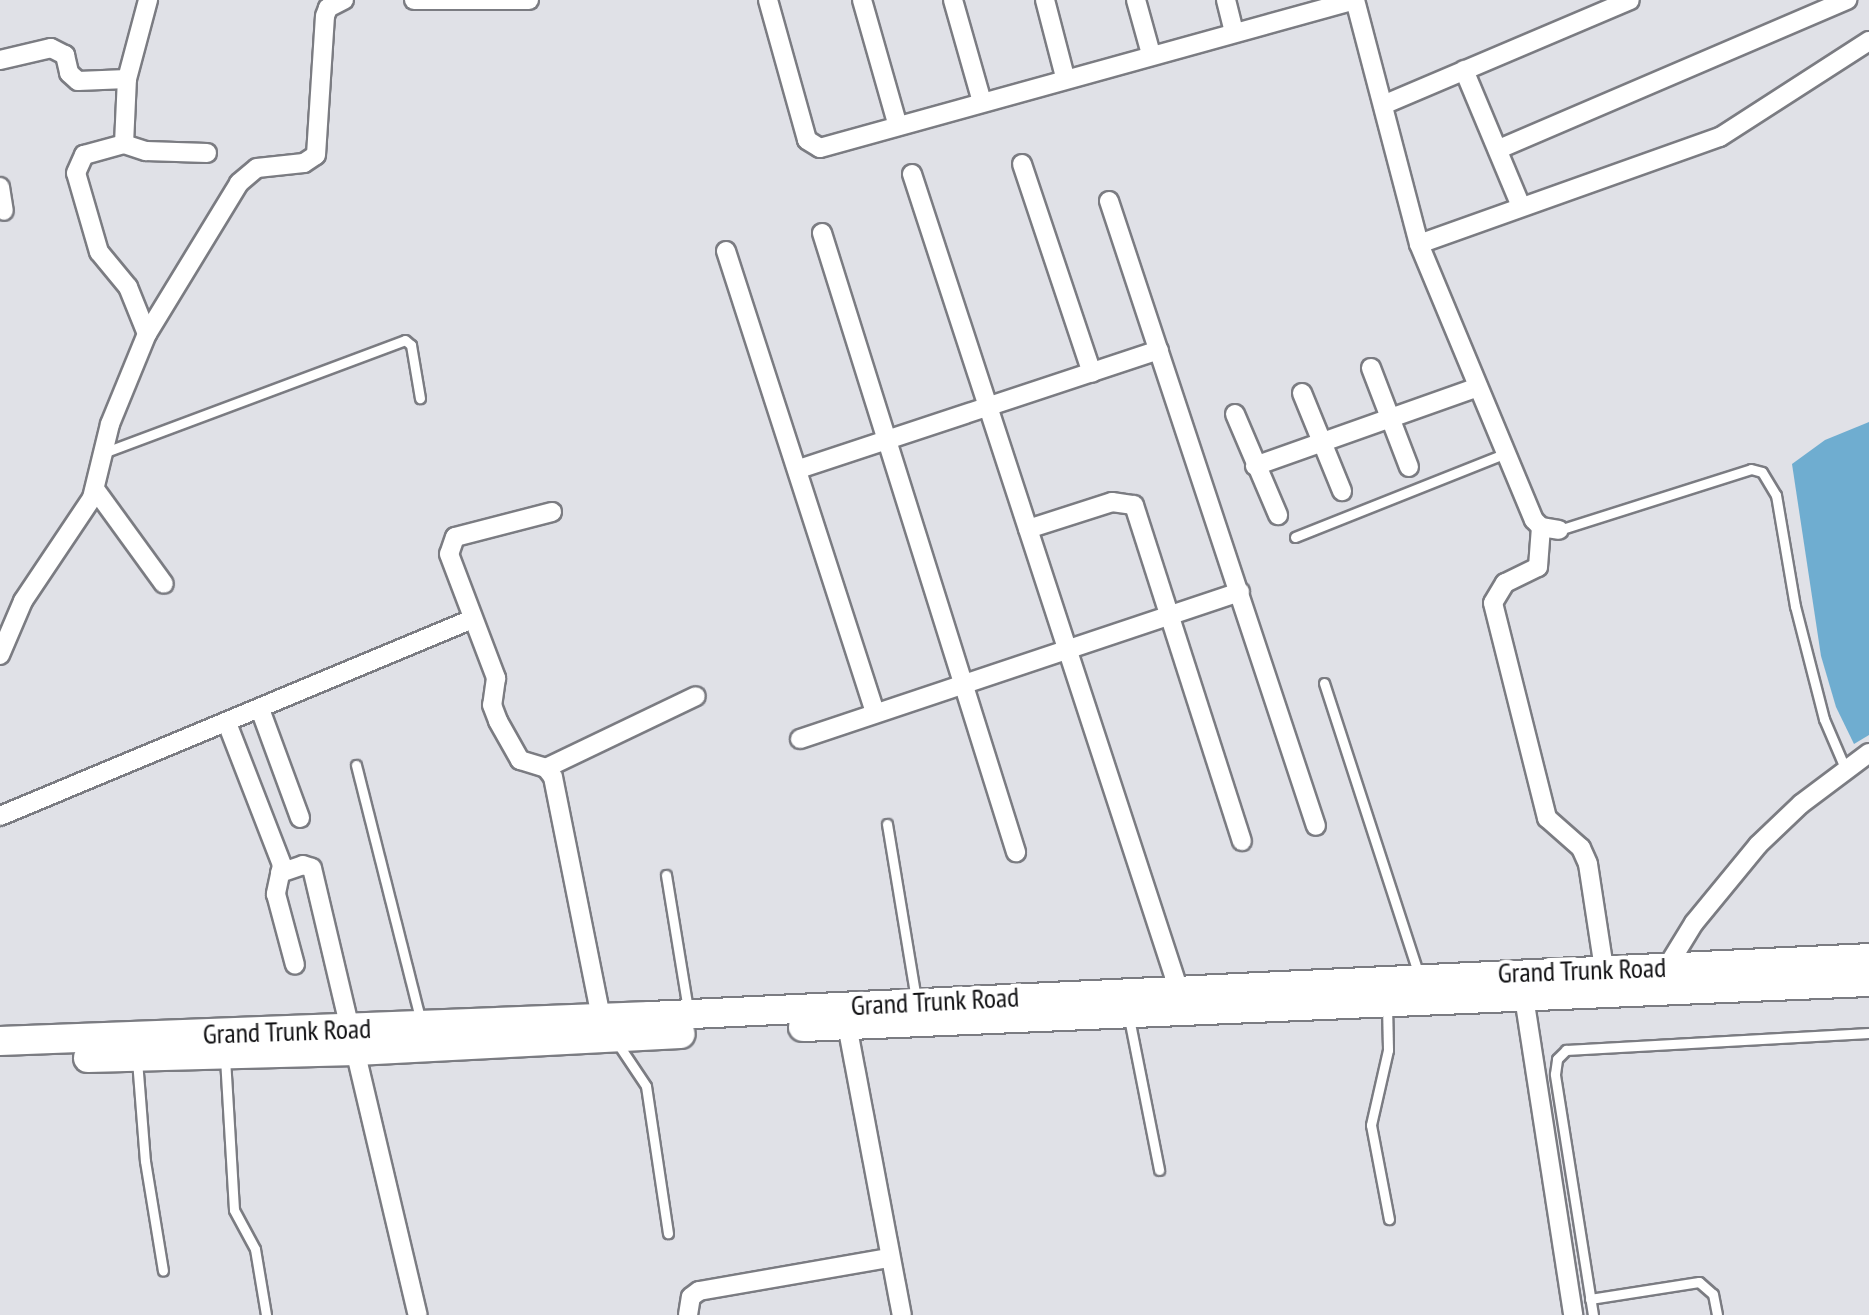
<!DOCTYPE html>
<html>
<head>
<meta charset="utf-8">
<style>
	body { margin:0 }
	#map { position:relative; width:1869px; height:1315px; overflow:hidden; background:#e0e1e7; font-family:"PT Sans Narrow",sans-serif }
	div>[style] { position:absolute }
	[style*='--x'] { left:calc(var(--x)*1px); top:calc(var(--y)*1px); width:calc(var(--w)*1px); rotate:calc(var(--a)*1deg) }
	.water>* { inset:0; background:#6fadd0 }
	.roads { filter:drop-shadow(2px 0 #7b7c82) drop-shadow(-2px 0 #7b7c82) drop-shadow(0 2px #7b7c82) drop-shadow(0 -2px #7b7c82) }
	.service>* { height:9px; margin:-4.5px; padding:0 4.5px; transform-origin:4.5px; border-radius:4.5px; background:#fff }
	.minor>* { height:18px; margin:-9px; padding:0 9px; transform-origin:9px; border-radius:9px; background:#fff }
	.trunk>* { height:28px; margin:-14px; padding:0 14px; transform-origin:14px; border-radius:14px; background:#fff }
	span { translate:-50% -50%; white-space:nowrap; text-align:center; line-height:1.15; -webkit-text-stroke:8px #fff; paint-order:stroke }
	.street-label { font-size:28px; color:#111113 }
</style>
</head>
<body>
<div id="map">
	<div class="water">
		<i style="clip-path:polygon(1869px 422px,1869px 735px,1854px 744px,1836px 707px,1821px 656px,1792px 464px,1825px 440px)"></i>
	</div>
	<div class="roads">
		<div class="service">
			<i style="--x:103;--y:453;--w:322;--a:-20.5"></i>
			<i style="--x:405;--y:340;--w:8;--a:40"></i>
			<i style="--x:411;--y:345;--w:54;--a:80.4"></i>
			<i style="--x:1559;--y:530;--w:201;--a:-17.6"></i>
			<i style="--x:1751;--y:469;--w:11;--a:15"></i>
			<i style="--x:1762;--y:472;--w:27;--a:59"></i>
			<i style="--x:1776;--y:495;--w:113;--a:80.3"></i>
			<i style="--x:1795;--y:606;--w:117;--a:75.6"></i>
			<i style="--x:1824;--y:719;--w:53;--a:66.8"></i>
			<i style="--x:1295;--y:537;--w:227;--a:-21.7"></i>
			<i style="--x:1324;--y:683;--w:308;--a:72"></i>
			<i style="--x:356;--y:765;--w:265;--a:75.8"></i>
			<i style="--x:887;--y:824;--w:177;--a:80.6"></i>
			<i style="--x:666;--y:875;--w:136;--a:80.7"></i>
			<i style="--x:1387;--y:1005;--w:45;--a:88.7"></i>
			<i style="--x:1388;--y:1050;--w:77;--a:102.8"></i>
			<i style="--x:1371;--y:1125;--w:96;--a:79.2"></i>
			<i style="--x:1129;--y:1018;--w:155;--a:78.8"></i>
			<i style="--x:618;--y:1044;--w:50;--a:56.3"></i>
			<i style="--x:646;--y:1086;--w:149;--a:81.5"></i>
			<i style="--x:225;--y:1058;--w:152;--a:86.6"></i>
			<i style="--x:234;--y:1210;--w:44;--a:61.7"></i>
			<i style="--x:255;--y:1249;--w:67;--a:80.5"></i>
			<i style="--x:137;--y:1060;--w:101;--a:85.5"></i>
			<i style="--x:145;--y:1161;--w:111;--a:80.7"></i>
			<i style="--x:1590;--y:1299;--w:110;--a:-8.9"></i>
			<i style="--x:1699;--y:1282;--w:18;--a:41"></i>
			<i style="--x:1713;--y:1294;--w:21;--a:79"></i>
			<i style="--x:1593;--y:1315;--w:244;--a:-99"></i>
			<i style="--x:1555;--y:1074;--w:15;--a:-82"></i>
			<i style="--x:1557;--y:1059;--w:13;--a:-45"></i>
			<i style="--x:1566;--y:1050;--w:303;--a:-3.2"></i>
		</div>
		<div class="minor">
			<i style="--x:414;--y:0;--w:115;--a:0"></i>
			<i style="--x:768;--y:0;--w:145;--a:74.4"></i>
			<i style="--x:807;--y:140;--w:15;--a:32"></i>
			<i style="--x:820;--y:148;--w:555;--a:-15.46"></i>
			<i style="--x:862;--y:0;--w:131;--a:74.1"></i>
			<i style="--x:953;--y:0;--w:106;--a:74.1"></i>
			<i style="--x:1045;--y:0;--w:80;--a:75.4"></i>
			<i style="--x:1136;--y:0;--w:56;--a:74.5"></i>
			<i style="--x:1226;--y:0;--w:33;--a:76"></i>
			<i style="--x:1355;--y:0;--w:252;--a:75.3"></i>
			<i style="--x:1419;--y:244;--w:299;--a:67.4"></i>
			<i style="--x:1534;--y:520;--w:10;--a:45"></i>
			<i style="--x:1541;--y:527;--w:18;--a:9"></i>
			<i style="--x:0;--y:60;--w:52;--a:-13.2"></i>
			<i style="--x:51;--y:48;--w:16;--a:27"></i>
			<i style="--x:65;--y:55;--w:18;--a:77"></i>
			<i style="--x:69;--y:73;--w:12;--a:42"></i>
			<i style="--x:78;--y:81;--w:49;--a:-2.3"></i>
			<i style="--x:1464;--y:70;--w:147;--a:67.3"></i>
			<i style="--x:1383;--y:105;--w:268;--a:-23"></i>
			<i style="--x:124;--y:144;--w:23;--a:18"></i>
			<i style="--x:146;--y:151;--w:61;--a:1.9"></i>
			<i style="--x:1499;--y:149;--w:379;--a:-23.2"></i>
			<i style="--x:1022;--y:164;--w:220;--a:71.5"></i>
			<i style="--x:912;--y:174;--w:856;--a:71.9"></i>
			<i style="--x:0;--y:187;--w:24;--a:81"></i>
			<i style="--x:1109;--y:201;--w:658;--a:71.68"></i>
			<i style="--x:822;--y:233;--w:649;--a:72.6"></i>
			<i style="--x:1419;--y:244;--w:319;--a:-19.6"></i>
			<i style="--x:1720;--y:137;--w:177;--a:-32.8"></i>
			<i style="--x:726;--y:251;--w:485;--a:72.1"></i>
			<i style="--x:147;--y:334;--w:51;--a:-112"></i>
			<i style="--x:128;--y:287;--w:45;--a:-129.6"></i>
			<i style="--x:99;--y:252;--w:82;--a:-106.2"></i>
			<i style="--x:76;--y:173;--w:20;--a:-66"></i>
			<i style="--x:84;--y:155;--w:41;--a:-15.4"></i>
			<i style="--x:124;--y:144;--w:65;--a:-87.4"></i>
			<i style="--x:127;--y:79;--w:82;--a:-75.1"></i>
			<i style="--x:1371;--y:368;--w:106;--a:69"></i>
			<i style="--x:1302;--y:393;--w:106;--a:67.8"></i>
			<i style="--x:1235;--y:414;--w:110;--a:66.9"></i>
			<i style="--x:1255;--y:466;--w:233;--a:-19.5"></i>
			<i style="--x:799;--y:469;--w:379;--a:-18.3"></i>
			<i style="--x:95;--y:489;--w:117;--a:54"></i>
			<i style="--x:552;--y:512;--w:100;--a:165.5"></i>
			<i style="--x:455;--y:537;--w:18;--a:109"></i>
			<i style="--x:449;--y:554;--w:133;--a:69.2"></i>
			<i style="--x:496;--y:678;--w:27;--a:98"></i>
			<i style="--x:492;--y:705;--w:17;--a:69"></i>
			<i style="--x:498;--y:721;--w:45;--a:60.6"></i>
			<i style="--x:520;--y:760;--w:27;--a:17"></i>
			<i style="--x:546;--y:768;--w:11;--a:52"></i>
			<i style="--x:553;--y:777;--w:246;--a:78.7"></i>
			<i style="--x:1541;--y:527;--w:40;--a:94.3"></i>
			<i style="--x:1538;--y:567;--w:37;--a:154"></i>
			<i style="--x:1505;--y:583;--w:23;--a:121"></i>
			<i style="--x:1493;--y:603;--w:222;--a:75.9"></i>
			<i style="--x:1547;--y:818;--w:45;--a:41.4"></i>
			<i style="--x:1581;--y:848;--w:17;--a:66"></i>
			<i style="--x:1588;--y:864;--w:105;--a:81.3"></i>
			<i style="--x:1028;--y:529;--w:88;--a:-17.8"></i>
			<i style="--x:1112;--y:502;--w:22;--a:8"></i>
			<i style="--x:1134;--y:505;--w:353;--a:72.2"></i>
			<i style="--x:0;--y:655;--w:59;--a:-66.9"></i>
			<i style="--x:23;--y:601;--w:124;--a:-56.2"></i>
			<i style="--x:92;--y:498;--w:76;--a:-76.3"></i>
			<i style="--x:110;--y:424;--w:97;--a:-67.7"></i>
			<i style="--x:147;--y:334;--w:177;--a:-58.6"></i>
			<i style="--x:239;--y:183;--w:23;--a:-40"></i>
			<i style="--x:257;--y:168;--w:47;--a:-6.1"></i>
			<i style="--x:304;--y:163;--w:14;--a:-34"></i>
			<i style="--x:316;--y:155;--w:139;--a:-86.3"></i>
			<i style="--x:325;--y:16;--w:9;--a:-69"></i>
			<i style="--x:328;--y:8;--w:18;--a:-27"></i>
			<i style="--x:260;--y:709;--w:116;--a:69.8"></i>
			<i style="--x:227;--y:723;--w:152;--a:68.8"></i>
			<i style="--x:282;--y:865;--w:30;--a:102"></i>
			<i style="--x:276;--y:894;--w:73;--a:75"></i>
			<i style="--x:800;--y:739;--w:464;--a:-18.5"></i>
			<i style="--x:546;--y:768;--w:166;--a:-25.6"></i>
			<i style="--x:0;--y:816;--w:509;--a:-22.64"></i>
			<i style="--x:280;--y:873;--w:24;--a:-19"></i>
			<i style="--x:303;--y:865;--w:9;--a:18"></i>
			<i style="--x:312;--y:868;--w:459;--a:76.7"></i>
			<i style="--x:1667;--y:967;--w:52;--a:-58.5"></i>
			<i style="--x:1694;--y:923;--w:101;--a:-50.6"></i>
			<i style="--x:1758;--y:845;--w:59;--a:-43.6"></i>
			<i style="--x:1801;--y:804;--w:85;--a:-36.9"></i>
			<i style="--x:1524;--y:997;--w:322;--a:81.2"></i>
			<i style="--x:847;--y:1025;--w:295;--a:79.3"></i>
			<i style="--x:688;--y:1315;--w:18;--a:-81"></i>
			<i style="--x:691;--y:1297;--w:10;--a:-37"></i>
			<i style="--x:699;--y:1291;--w:193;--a:-9.9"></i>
		</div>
		<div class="trunk">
			<i style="--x:803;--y:1027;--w:1067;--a:-2.42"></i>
			<i style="--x:0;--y:1041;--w:650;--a:-2.2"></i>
			<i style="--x:650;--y:1016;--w:1220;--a:-2.72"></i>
			<i style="--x:88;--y:1058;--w:268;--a:-1.5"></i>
			<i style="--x:356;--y:1051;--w:325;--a:-3"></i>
		</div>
	</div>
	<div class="street-label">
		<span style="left:1582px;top:970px;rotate:-2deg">Grand Trunk Road</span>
		<span style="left:935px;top:1001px;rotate:-3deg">Grand Trunk Road</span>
		<span style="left:287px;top:1031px;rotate:-2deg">Grand Trunk Road</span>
	</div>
</div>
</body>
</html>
